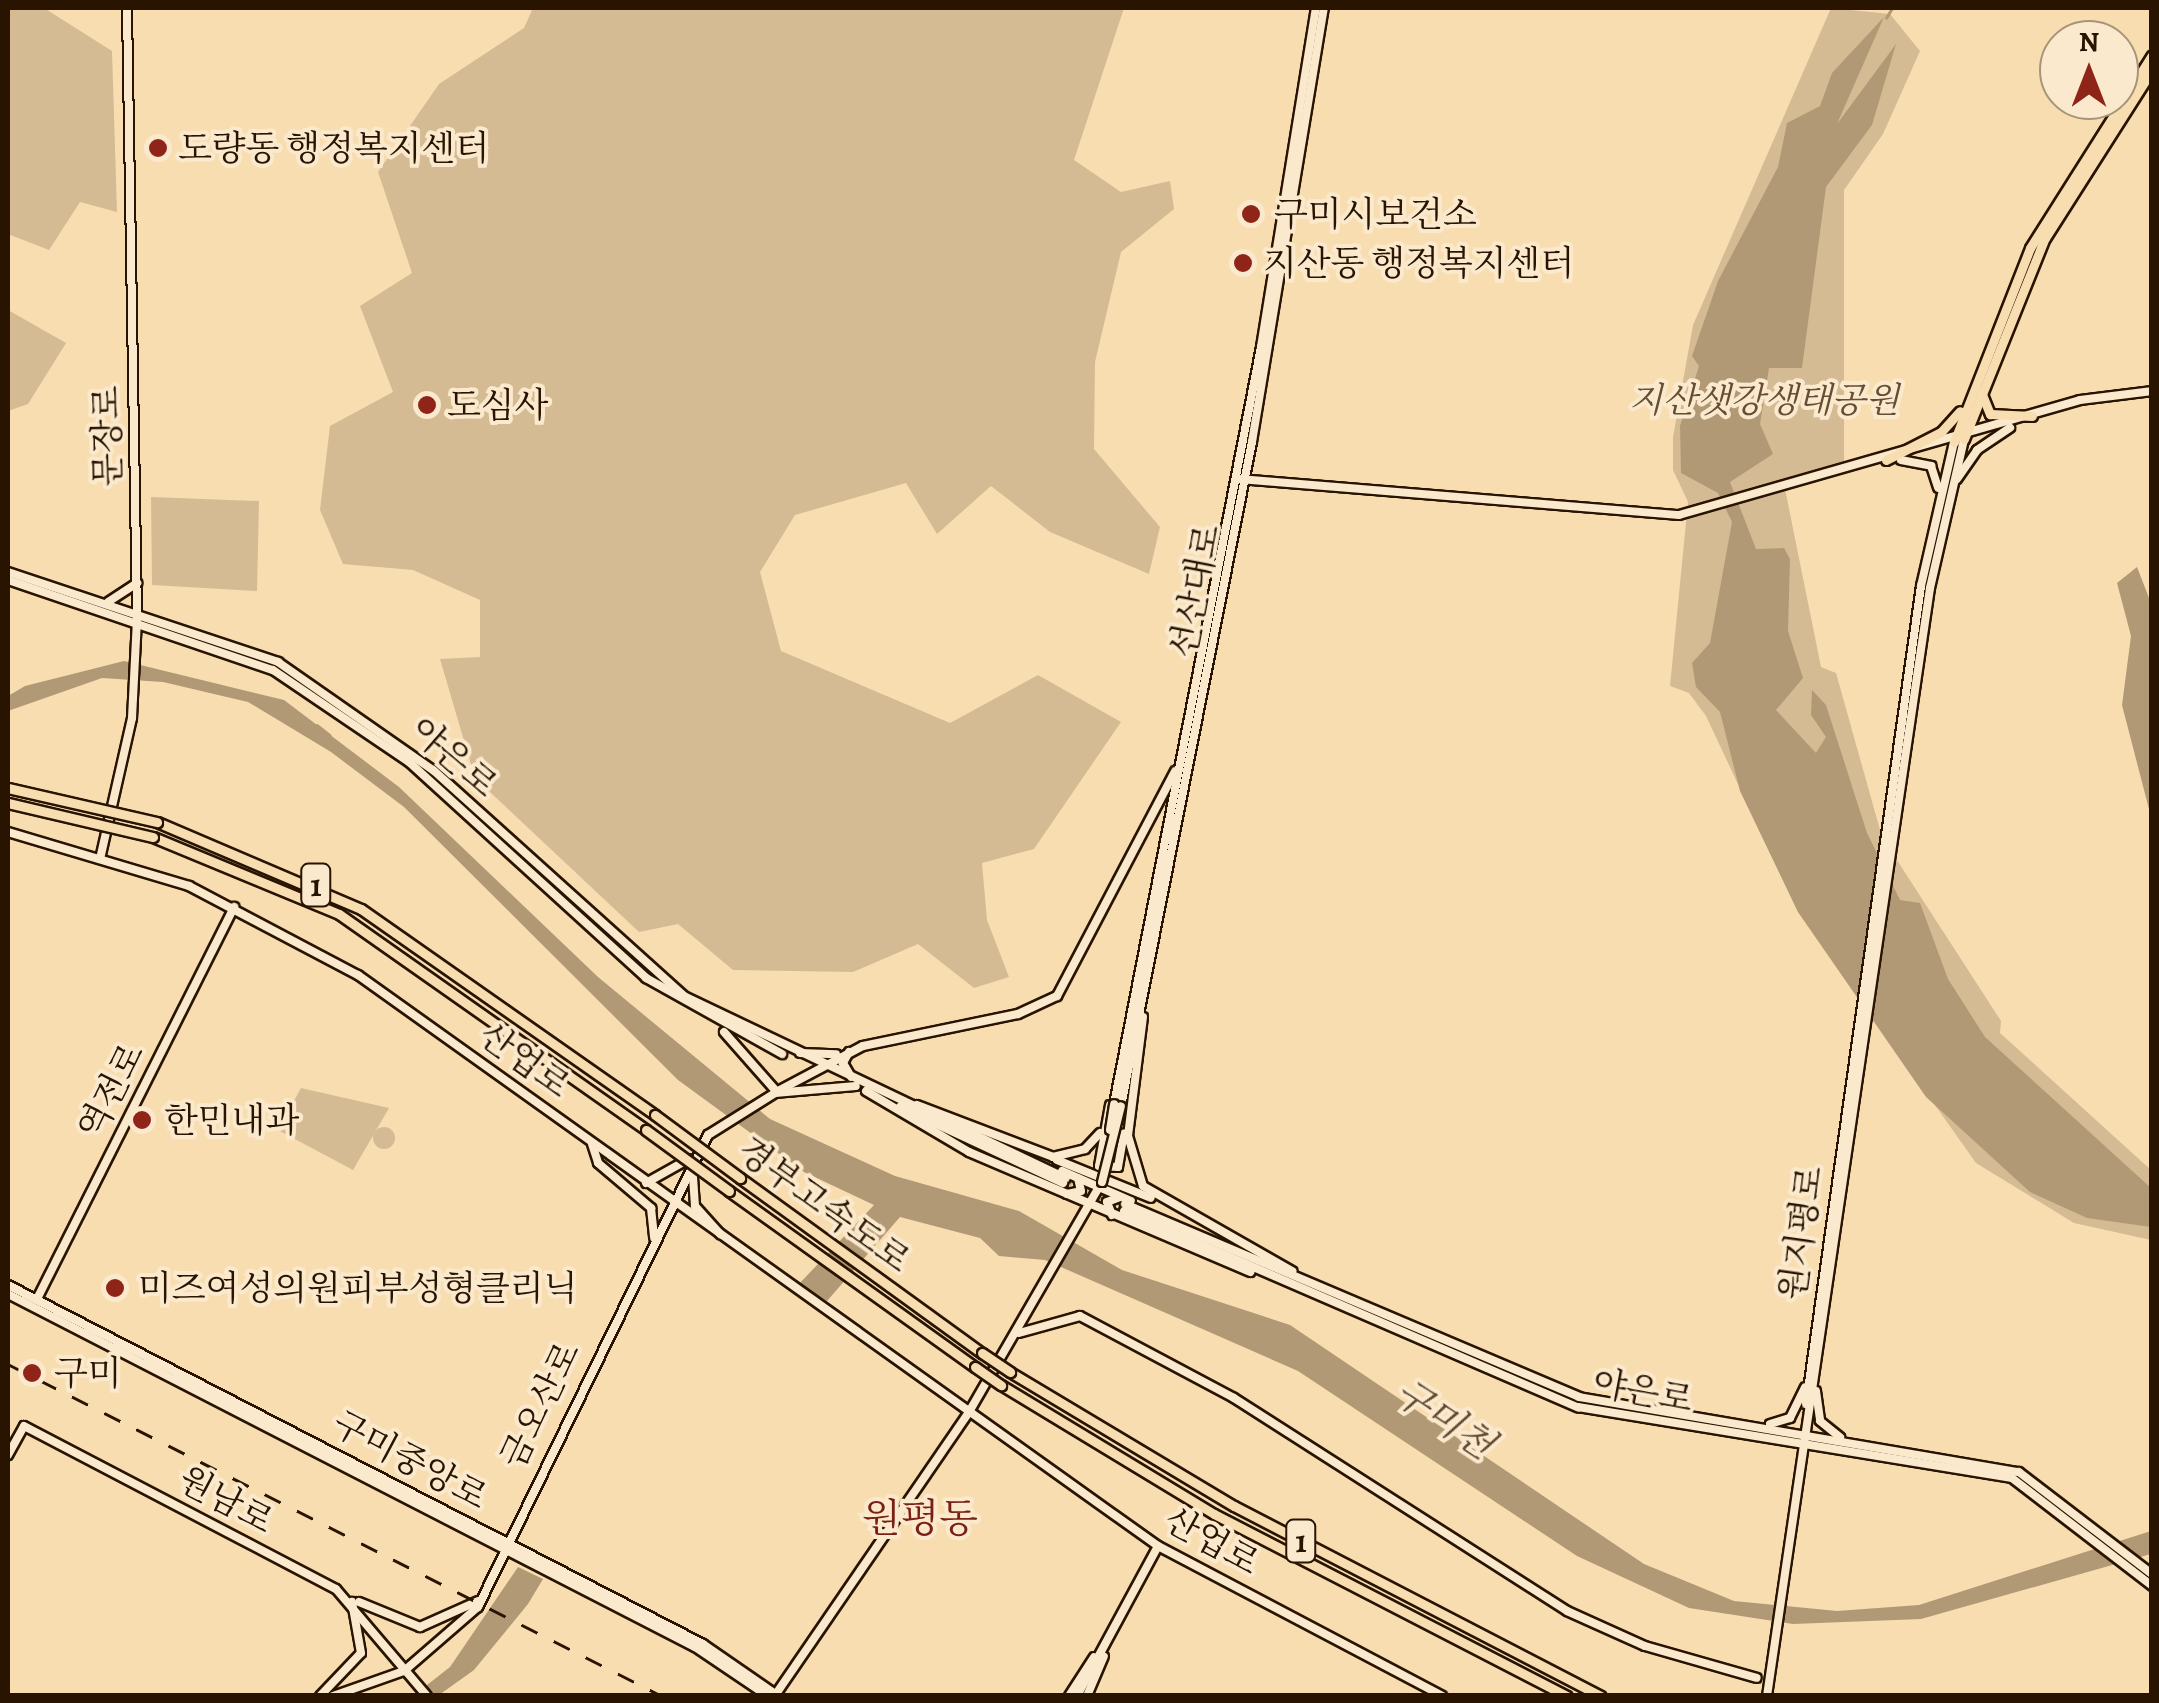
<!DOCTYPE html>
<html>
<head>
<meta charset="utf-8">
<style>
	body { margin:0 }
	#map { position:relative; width:2159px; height:1703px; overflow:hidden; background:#f8ddb1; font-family:Alegreya,"Noto Serif KR",serif }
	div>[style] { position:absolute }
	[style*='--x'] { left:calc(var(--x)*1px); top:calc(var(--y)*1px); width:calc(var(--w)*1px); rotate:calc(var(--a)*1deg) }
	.green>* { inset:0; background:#d5bb93 }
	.round { border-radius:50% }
	.water>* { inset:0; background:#b29976 }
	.stream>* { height:2.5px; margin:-1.25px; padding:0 1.25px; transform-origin:1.25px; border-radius:1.25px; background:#b29976 }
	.secondary-tunnel>* { height:8px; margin-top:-4px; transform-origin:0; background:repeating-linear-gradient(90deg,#cfb58e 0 8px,transparent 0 12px) }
	.roads { filter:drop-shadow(2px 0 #291402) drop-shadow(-2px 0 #291402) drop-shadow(0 2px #291402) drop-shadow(0 -2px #291402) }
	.secondary>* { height:8px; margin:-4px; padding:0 4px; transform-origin:4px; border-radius:4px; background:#fae9cc }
	.highway>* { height:9px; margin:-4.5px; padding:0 4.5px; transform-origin:4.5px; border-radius:4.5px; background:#f8ddb1 }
	.rail>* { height:2.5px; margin-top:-1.25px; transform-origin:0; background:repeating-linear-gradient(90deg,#291402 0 18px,transparent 0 36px) }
	.bridges { filter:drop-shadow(2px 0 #291402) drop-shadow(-2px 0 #291402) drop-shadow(0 2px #291402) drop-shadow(0 -2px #291402) }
	.secondary-bridge>* { height:8px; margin:-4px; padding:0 4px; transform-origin:4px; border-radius:4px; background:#fae9cc }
	.highway-bridge>* { height:9px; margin:-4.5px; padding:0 4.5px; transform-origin:4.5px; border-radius:4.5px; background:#f8ddb1 }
	.dots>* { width:28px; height:28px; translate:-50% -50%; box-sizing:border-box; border:5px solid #fae9cc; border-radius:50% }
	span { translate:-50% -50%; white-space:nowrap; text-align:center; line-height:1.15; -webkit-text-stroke:8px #fae9cc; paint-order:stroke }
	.shield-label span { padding:2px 8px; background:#fae9cc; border:2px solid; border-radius:8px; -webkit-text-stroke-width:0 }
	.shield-label { font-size:32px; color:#291402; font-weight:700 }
	.poi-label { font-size:35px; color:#291402 }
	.left { translate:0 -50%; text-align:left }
	.park-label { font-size:35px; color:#654e35; font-style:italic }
	.street-label { font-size:35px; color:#291402 }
	.water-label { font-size:38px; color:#604930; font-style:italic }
	.quarter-label { font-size:40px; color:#7a1f14 }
	.frame { position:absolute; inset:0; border:10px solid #291402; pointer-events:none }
	.north { position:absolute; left:2039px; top:20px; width:100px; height:100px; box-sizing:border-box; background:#fae9cc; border:2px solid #a6947b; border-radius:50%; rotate:0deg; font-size:28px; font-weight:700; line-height:40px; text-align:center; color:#291402 }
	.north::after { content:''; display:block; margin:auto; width:35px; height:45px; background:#8f2418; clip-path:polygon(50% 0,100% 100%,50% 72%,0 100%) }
</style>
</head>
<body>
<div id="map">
	<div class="green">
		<i style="clip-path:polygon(8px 8px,44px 8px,112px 51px,117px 212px,80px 202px,49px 250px,8px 234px)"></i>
		<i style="clip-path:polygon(533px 8px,1124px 8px,1074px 160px,1121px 192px,1170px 181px,1174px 209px,1121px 252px,1095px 362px,1094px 449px,1160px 527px,1149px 574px,1050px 532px,991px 486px,937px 534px,906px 483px,795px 515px,760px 572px,781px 651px,950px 723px,1038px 675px,1121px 722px,1034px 849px,982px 863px,987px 920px,1009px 977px,974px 988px,918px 944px,853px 972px,733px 970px,678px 924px,639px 932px,475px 778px,440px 659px,480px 657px,480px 600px,413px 570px,343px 564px,320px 510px,330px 426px,393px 392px,360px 306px,412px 273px,378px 172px,439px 84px,524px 28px)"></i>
		<i style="clip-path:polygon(1831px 8px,1890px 14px,1920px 51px,1883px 134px,1844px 190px,1844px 461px,1783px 479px,1821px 667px,1836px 673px,1882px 837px,2001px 1021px,2000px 1033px,2151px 1170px,2151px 1240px,2074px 1223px,1976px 1163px,1798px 912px,1706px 716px,1689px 693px,1670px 686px,1688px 502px,1673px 470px,1673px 437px,1693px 325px)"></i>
		<i style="clip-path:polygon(8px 310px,66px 343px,28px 404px,8px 411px)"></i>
		<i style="clip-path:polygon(151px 497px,259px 501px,257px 591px,152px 585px)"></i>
		<i style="clip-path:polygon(301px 1088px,389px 1108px,353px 1170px,278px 1130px)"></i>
		<i class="round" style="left:373px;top:1127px;width:22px;height:22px"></i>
	</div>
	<div class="water">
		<i style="clip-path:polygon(1884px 17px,1837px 124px,1896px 44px,1872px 125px,1826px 187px,1802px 368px,1769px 368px,1760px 424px,1773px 454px,1730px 482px,1756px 549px,1784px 548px,1790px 559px,1788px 631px,1803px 678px,1776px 710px,1816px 753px,1826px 737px,1811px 715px,1812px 690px,1826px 705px,1867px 833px,1900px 900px,1920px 903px,1948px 979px,1985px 1037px,2151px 1188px,2151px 1227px,2087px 1218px,2030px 1192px,1926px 1097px,1798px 912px,1740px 791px,1720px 712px,1696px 687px,1692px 663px,1710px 643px,1732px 522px,1718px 493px,1681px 473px,1680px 426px,1699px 366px,1692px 356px,1718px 281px,1778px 167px,1787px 123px,1820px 106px,1832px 73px)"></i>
		<i style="clip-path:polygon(2137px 567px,2151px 603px,2151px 817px,2122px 705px,2131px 636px,2117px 583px)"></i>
		<i style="clip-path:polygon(124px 661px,284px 700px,399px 787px,598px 977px,770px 1119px,895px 1176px,1019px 1211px,1122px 1270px,1290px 1325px,1644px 1564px,1734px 1601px,1837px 1611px,1919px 1605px,2151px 1531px,2151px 1554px,1921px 1619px,1793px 1624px,1689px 1608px,1577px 1556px,1298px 1371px,1045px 1260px,999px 1256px,980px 1238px,900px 1217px,827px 1301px,798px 1285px,874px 1205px,804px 1172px,678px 1080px,404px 807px,331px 752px,248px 702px,163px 682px,102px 678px,8px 711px,8px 696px,25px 686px)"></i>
		<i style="clip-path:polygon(518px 1567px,543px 1579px,528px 1604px,474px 1670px,439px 1695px,413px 1696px,450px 1667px)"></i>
	</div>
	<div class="stream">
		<i style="--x:1886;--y:18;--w:12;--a:-59"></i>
		<i style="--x:317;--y:725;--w:16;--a:38"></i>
	</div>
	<div class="secondary-tunnel">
		<i style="--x:1066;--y:1178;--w:64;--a:23.8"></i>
		<i style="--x:1063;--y:1183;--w:67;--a:24.7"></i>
	</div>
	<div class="roads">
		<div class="secondary">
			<i style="--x:1901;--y:460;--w:31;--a:11"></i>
			<i style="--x:1931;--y:466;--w:23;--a:72"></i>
			<i style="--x:1240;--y:479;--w:440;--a:4.7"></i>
			<i style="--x:1679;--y:515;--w:417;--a:-16"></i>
			<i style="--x:2080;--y:400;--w:73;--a:-7.1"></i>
			<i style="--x:1957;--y:479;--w:35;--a:-55"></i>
			<i style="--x:1977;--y:450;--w:40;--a:-34"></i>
			<i style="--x:8;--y:572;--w:285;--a:18.4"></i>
			<i style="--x:278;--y:662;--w:189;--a:34.9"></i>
			<i style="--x:433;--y:770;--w:338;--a:42"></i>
			<i style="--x:684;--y:996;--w:423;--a:25.5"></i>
			<i style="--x:8;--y:580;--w:280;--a:18.8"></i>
			<i style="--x:273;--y:670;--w:164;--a:34.1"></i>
			<i style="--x:409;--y:762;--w:321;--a:42.3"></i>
			<i style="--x:646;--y:978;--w:156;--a:29.2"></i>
			<i style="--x:108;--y:602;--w:35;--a:-33"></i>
			<i style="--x:8;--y:832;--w:189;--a:16.6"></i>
			<i style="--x:189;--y:886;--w:191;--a:27.8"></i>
			<i style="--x:358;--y:975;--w:983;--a:35.52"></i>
			<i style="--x:1158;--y:1546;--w:321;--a:27.8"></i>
			<i style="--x:100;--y:859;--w:145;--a:-77.2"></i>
			<i style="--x:132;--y:718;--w:100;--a:-87.1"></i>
			<i style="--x:137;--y:618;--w:610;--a:-90.94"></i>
			<i style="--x:1143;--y:1017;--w:120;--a:97.2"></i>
			<i style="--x:1128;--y:1136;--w:52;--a:73.3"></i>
			<i style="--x:1143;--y:1186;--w:172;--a:29.7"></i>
			<i style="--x:724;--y:1032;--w:79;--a:48.6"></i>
			<i style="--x:849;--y:1052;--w:13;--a:119"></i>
			<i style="--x:843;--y:1063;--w:16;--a:60"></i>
			<i style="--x:800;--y:1053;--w:36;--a:2"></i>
			<i style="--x:866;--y:1091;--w:120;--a:30.6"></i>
			<i style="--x:969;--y:1152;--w:306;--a:23.1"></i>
			<i style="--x:776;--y:1092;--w:98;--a:-27.9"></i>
			<i style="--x:863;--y:1046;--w:158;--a:-11.7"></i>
			<i style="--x:1018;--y:1014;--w:43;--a:-24.8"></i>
			<i style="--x:1057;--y:996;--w:254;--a:-62.3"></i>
			<i style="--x:1114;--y:1104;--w:771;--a:-79.01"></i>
			<i style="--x:1261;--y:347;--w:343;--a:-80.8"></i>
			<i style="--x:917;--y:1105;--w:146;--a:20.9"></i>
			<i style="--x:1053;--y:1157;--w:33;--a:-14"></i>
			<i style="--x:1085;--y:1149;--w:22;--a:-47"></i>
			<i style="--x:1110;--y:1105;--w:62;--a:100.2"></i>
			<i style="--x:1099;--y:1166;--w:19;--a:3"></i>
			<i style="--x:1118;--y:1167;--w:34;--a:-80"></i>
			<i style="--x:1121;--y:1106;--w:677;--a:-78.84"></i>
			<i style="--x:1252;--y:442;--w:440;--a:-80.6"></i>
			<i style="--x:900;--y:1107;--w:180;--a:25"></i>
			<i style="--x:592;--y:1144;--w:20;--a:72"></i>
			<i style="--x:598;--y:1163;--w:70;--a:40.3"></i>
			<i style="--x:651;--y:1208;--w:30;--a:84"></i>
			<i style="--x:1057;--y:1160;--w:101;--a:22"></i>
			<i style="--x:692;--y:1162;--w:44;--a:86.1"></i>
			<i style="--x:695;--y:1206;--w:38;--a:48"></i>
			<i style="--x:1062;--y:1171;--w:75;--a:23.5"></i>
			<i style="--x:646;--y:1183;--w:49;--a:-29.2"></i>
			<i style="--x:1067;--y:1194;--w:14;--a:-12"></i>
			<i style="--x:1081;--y:1191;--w:13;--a:-103"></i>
			<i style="--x:1125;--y:1204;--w:493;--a:23"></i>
			<i style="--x:1579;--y:1397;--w:446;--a:9.7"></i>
			<i style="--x:2019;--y:1472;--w:168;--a:37.5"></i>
			<i style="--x:1124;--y:1211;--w:495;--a:23.4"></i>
			<i style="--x:1578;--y:1407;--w:440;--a:9.3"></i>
			<i style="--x:2012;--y:1478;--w:177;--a:37.6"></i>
			<i style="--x:1112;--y:1215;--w:14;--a:-111"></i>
			<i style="--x:1107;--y:1202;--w:14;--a:-21"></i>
			<i style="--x:8;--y:1285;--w:782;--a:27.32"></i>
			<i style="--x:703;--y:1644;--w:91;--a:34.7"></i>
			<i style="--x:8;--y:1294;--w:772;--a:27.2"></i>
			<i style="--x:695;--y:1647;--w:88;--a:33.9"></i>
			<i style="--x:37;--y:1299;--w:439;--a:-63.3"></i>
			<i style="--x:1019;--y:1333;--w:63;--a:-15.6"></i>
			<i style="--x:1080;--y:1316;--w:174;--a:28"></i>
			<i style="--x:1234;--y:1398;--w:395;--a:32.6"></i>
			<i style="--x:1567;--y:1611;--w:85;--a:24.2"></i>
			<i style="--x:1645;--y:1646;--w:116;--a:15.9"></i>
			<i style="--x:1816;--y:1391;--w:30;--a:82"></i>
			<i style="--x:1820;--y:1421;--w:26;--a:39"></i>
			<i style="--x:1806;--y:1404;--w:826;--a:-82"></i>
			<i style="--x:1921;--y:586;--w:148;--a:-77.1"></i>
			<i style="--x:1770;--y:1424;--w:21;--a:-17"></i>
			<i style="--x:1790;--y:1418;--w:34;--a:-64"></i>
			<i style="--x:8;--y:1455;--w:33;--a:-61"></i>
			<i style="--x:24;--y:1426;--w:352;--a:27.6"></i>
			<i style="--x:336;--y:1589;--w:140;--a:49.6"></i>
			<i style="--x:359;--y:1602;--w:66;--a:22.3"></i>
			<i style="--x:420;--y:1627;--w:64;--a:-24.1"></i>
			<i style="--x:776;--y:1694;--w:342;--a:-55.6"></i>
			<i style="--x:969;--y:1412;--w:266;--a:-60"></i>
			<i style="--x:320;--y:1696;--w:59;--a:-46.4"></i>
			<i style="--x:361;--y:1653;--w:52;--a:-100"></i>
			<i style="--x:333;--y:1696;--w:75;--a:-19.4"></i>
			<i style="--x:404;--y:1671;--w:98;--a:-40.9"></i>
			<i style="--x:478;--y:1607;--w:525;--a:-64.02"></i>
			<i style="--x:708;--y:1135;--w:79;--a:-32.1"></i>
			<i style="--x:775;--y:1093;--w:81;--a:-4.9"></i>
			<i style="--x:1069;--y:1696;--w:46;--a:-57.3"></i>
			<i style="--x:1077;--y:1696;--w:170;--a:-61.6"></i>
			<i style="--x:1087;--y:1696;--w:43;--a:-67"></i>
			<i style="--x:1767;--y:1696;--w:1120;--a:-81.63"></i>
			<i style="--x:1930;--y:588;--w:153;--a:-77.1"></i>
		</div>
		<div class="highway">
			<i style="--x:1981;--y:392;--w:24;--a:68"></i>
			<i style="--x:1990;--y:414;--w:42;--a:2.7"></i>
			<i style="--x:1964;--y:439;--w:217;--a:-68.1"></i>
			<i style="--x:2045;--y:238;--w:199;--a:-57.5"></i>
			<i style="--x:1954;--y:442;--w:208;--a:-68.6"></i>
			<i style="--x:2030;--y:248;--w:228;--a:-57.7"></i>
			<i style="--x:1886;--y:460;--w:62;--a:-27"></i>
			<i style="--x:1941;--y:432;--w:28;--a:-48"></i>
			<i style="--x:157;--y:822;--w:222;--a:23.1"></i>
			<i style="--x:361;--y:909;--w:359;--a:35"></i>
			<i style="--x:153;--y:837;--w:201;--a:22.5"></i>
			<i style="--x:339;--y:914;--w:375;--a:35.1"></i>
			<i style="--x:740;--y:1178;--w:299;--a:35.9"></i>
			<i style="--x:729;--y:1191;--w:302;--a:35.6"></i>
			<i style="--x:1010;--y:1372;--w:261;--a:30.9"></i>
			<i style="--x:1234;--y:1506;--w:413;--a:27.4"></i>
			<i style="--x:1001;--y:1385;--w:249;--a:31.2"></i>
			<i style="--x:1214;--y:1514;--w:397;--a:27.3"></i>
		</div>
	</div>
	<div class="rail">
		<i style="--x:8;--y:1364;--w:733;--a:26.91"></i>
	</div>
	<div class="bridges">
		<div class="secondary-bridge">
			<i style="--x:1110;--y:1130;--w:26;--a:-81"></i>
			<i style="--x:1102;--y:1182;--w:78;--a:-76"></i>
		</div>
		<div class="highway-bridge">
			<i style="--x:8;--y:788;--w:153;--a:12.9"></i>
			<i style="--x:8;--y:803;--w:149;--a:13.2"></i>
			<i style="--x:655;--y:1115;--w:106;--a:36.5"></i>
			<i style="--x:646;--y:1130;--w:103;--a:36.3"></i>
			<i style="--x:982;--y:1353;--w:34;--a:34"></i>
			<i style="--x:975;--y:1367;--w:32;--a:35"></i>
		</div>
	</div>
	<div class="dots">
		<i style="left:158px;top:148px;background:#8f2418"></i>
		<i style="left:1251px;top:214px;background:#8f2418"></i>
		<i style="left:1243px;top:263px;background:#8f2418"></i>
		<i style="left:427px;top:405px;background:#8f2418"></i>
		<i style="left:142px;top:1120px;background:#8f2418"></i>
		<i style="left:115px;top:1288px;background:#8f2418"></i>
		<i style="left:32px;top:1373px;background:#8f2418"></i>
	</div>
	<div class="shield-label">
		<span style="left:316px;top:885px">1</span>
		<span style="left:1301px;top:1541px">1</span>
	</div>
	<div class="poi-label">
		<span class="left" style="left:178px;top:148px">도량동 행정복지센터</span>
		<span class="left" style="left:1274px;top:214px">구미시보건소</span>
		<span class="left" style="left:1263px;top:263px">지산동 행정복지센터</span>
		<span class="left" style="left:447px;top:405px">도심사</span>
		<span class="left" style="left:164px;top:1120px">한민내과</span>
		<span class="left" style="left:138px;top:1288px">미즈여성의원피부성형클리닉</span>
		<span class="left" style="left:54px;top:1373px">구미</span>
	</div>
	<div class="park-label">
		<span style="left:1764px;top:400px">지산샛강생태공원</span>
	</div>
	<div class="street-label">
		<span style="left:107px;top:436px;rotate:-91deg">문장로</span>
		<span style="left:1195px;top:591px;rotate:-79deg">선산대로</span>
		<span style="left:454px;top:757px;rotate:41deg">야은로</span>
		<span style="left:525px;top:1060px;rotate:36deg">산업로</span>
		<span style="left:111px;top:1091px;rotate:-63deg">역전로</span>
		<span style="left:824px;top:1205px;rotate:36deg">경부고속도로</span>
		<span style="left:1801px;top:1233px;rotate:-82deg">원지평로</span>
		<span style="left:1643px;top:1391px;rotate:11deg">야은로</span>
		<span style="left:540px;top:1405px;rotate:-64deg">금오산로</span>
		<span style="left:410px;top:1460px;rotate:28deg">구미중앙로</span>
		<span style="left:226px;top:1500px;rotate:28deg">원남로</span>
		<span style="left:1212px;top:1541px;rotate:29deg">산업로</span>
	</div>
	<div class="water-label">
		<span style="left:1444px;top:1419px;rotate:34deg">구미천</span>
	</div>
	<div class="quarter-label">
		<span style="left:920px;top:1519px">원평동</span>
	</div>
	<div class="frame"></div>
	<div class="north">N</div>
</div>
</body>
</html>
